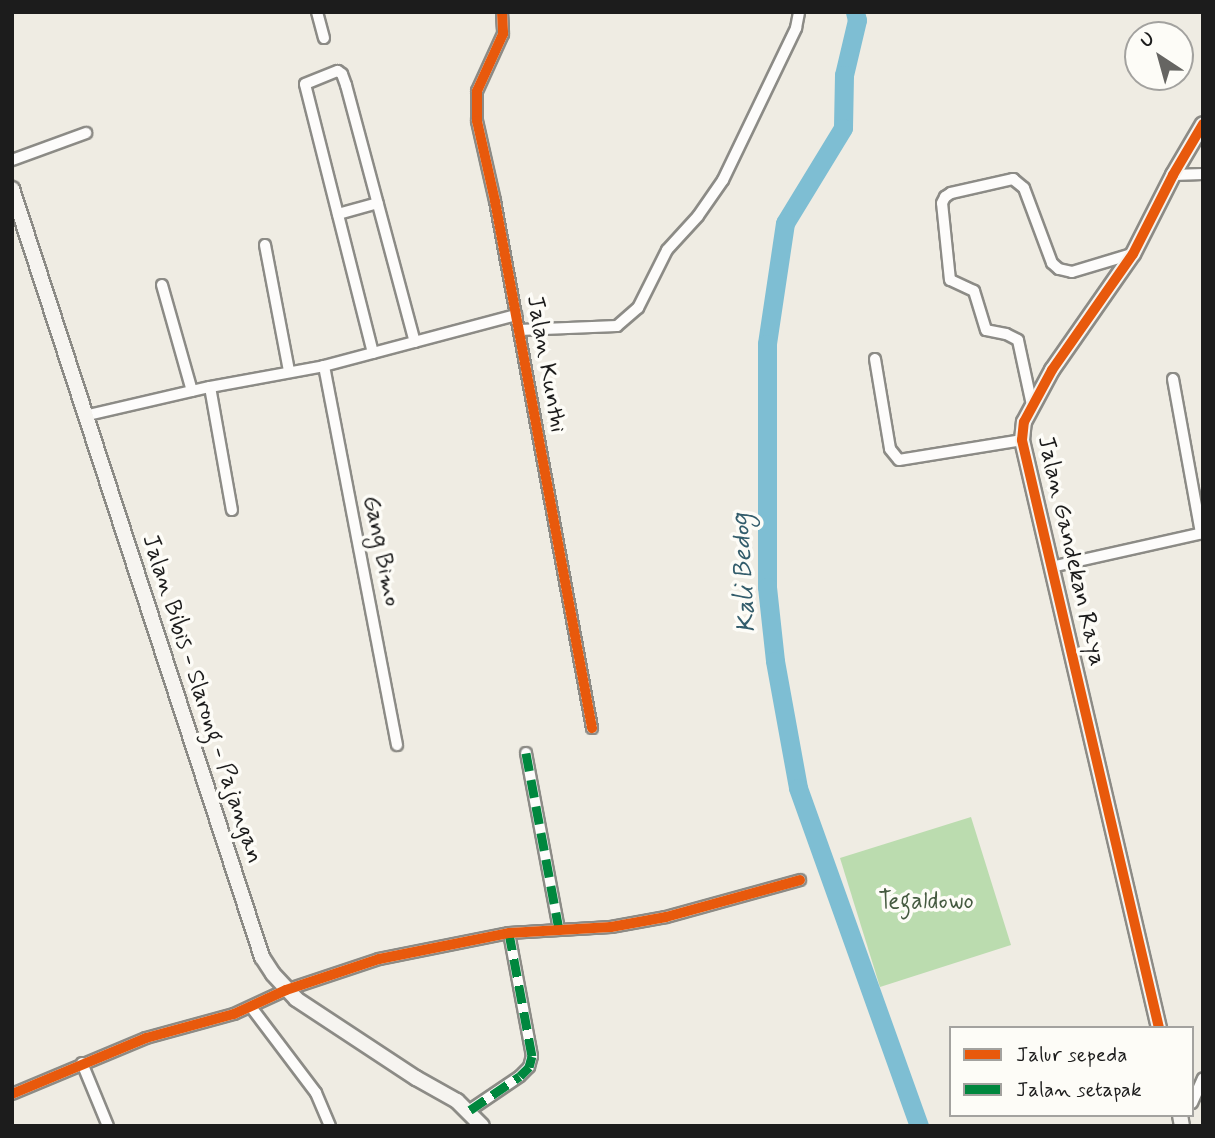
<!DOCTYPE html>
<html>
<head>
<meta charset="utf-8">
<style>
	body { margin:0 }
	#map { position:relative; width:1215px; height:1138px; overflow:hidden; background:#efece3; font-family:Mynerve,sans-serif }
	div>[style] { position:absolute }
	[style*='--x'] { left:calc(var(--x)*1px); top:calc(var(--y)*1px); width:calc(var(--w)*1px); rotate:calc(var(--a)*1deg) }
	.green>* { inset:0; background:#bbdcaf }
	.river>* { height:19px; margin:-9.5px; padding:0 9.5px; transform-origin:9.5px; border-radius:9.5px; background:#7ebed3 }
	.roads { filter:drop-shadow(2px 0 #8c8b86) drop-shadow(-2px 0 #8c8b86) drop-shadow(0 2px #8c8b86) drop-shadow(0 -2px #8c8b86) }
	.street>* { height:10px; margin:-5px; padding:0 5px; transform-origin:5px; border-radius:5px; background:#fdfcfb }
	.secondary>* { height:14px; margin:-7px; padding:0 7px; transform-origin:7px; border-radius:7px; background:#f6f4f0 }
	.quiet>* { height:9px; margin-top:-4.5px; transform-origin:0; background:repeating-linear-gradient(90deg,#00873e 0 18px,transparent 0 27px) }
	.cycleway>* { height:10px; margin:-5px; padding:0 5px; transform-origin:5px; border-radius:5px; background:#e8590c }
	span { translate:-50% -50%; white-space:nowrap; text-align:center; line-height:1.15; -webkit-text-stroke:7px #fdfcf7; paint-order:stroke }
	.street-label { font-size:24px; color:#1c1c1c }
	.park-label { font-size:24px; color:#455a40 }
	.water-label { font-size:26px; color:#325c6b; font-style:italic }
	.frame { position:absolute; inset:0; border:14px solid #1c1c1c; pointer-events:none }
	.legend { position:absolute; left:949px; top:1026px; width:245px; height:91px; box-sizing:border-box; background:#fdfcf7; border:2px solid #a3a29f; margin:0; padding:9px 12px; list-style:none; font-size:21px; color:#1c1c1c }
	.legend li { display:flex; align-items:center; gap:14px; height:35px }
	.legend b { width:35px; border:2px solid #a3a29f }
	.north { position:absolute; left:1124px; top:21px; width:70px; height:70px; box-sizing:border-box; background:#fdfcf7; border:2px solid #a3a29f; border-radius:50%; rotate:324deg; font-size:19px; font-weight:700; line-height:28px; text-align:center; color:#1c1c1c }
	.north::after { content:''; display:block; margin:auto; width:24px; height:32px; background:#666562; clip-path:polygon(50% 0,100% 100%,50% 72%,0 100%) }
</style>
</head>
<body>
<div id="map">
	<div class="green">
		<i style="clip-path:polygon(971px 817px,1011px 945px,880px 987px,840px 858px)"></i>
	</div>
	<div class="river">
		<i style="--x:855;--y:12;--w:8;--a:76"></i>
		<i style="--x:857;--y:20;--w:57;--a:103.3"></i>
		<i style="--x:844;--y:75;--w:53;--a:91.1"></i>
		<i style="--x:843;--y:128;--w:111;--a:121.4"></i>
		<i style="--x:785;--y:223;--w:122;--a:98.5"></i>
		<i style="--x:767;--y:344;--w:243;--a:90"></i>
		<i style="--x:767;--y:587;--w:74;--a:83.8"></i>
		<i style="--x:775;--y:661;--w:129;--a:79.7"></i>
		<i style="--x:798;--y:788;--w:359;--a:70.3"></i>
	</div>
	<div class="roads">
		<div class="street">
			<i style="--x:317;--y:12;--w:27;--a:75"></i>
			<i style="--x:502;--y:12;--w:22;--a:87"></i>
			<i style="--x:503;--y:34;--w:63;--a:114.5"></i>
			<i style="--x:477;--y:91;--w:30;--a:90"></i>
			<i style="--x:477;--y:121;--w:82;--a:77.3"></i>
			<i style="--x:495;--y:201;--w:536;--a:79.57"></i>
			<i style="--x:12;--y:160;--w:79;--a:-20"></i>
			<i style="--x:1173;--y:175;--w:30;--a:-2"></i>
			<i style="--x:338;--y:214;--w:41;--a:-15.4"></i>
			<i style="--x:265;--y:245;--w:128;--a:79.2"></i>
			<i style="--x:162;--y:285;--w:110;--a:74.2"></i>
			<i style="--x:519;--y:330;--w:98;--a:-2.3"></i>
			<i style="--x:617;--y:326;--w:28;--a:-41"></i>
			<i style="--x:638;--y:308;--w:65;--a:-63.4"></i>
			<i style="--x:667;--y:250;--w:46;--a:-47.6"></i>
			<i style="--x:698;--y:216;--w:44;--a:-55.2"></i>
			<i style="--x:723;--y:180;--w:169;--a:-64.3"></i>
			<i style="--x:796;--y:28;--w:16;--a:-79"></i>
			<i style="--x:373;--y:353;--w:277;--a:-104.2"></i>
			<i style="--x:305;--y:84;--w:35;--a:-22"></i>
			<i style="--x:338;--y:71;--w:5;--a:37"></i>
			<i style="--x:342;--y:74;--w:12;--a:70"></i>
			<i style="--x:346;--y:85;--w:266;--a:75"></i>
			<i style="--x:875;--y:359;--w:91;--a:80.5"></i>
			<i style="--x:890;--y:449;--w:14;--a:51"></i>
			<i style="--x:899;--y:460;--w:125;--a:-9.2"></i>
			<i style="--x:324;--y:366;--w:386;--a:79.1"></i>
			<i style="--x:1173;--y:379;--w:157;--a:79.7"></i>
			<i style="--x:210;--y:387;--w:125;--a:79.9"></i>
			<i style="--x:1032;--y:405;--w:66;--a:-102.2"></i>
			<i style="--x:1018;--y:340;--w:13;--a:-153"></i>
			<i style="--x:1006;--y:334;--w:20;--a:-169"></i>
			<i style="--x:986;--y:330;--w:41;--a:-107.1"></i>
			<i style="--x:974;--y:291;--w:26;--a:-155"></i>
			<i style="--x:950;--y:280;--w:77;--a:-95.9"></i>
			<i style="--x:942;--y:203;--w:7;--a:-63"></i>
			<i style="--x:945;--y:197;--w:7;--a:-34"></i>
			<i style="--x:951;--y:193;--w:64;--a:-12.7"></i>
			<i style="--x:1013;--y:179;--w:14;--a:39"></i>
			<i style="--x:1024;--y:188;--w:80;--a:69.5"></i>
			<i style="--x:1052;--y:263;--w:9;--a:41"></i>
			<i style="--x:1059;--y:269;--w:13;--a:13"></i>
			<i style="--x:1072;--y:272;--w:63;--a:-16.7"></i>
			<i style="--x:84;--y:416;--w:129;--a:-13"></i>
			<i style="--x:210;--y:387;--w:116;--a:-10.4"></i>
			<i style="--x:324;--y:366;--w:199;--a:-14.9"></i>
			<i style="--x:1051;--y:567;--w:156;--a:-12.6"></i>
			<i style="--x:526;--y:753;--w:179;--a:79.4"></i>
			<i style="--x:251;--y:1007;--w:108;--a:52.9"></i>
			<i style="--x:316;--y:1093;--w:36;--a:67"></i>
			<i style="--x:82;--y:1063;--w:68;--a:67.6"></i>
			<i style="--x:12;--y:1094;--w:145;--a:-22.7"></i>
			<i style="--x:146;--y:1038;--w:91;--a:-15.3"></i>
			<i style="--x:234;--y:1014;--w:57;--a:-24.8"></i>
			<i style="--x:286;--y:990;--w:98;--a:-18.4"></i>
			<i style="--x:379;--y:959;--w:133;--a:-11.3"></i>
			<i style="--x:509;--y:933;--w:102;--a:-3.4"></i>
			<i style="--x:611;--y:927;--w:56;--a:-10.3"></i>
			<i style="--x:666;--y:917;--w:139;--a:-15.4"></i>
			<i style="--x:1192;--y:1103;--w:27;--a:-66"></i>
			<i style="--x:470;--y:1110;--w:60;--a:-34.2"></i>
			<i style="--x:520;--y:1076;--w:13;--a:-45"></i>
			<i style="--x:529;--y:1067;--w:11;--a:-75"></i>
			<i style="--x:532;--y:1056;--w:125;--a:-100.6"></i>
		</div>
		<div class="secondary">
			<i style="--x:12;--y:189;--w:808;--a:71.97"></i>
			<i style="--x:262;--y:957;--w:20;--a:57"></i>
			<i style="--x:273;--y:974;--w:34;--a:47"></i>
			<i style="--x:296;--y:999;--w:144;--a:33.4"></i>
			<i style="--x:416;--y:1078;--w:47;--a:29.3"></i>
			<i style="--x:457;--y:1101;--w:35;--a:45"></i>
			<i style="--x:1159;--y:1028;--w:604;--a:-103.12"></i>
			<i style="--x:1022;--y:440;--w:18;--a:-84"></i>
			<i style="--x:1024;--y:422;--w:59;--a:-61.7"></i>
			<i style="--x:1052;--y:370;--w:141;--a:-55.1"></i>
			<i style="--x:1133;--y:254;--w:89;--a:-63.1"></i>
			<i style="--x:1173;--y:175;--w:59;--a:-59.5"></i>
			<i style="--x:1180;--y:1115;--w:11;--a:80"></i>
		</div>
	</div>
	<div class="quiet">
		<i style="--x:526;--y:753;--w:179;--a:79.4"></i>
		<i style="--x:470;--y:1110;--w:60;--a:-34.2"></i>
		<i style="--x:520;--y:1076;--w:13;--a:-45"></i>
		<i style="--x:529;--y:1067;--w:11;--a:-75"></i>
		<i style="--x:532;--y:1056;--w:125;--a:-100.6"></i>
	</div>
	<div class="cycleway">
		<i style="--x:502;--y:12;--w:22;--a:87"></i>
		<i style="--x:503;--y:34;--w:63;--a:114.5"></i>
		<i style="--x:477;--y:91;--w:30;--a:90"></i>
		<i style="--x:477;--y:121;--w:82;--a:77.3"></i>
		<i style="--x:495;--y:201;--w:536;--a:79.57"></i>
		<i style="--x:1159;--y:1028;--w:604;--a:-103.12"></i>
		<i style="--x:1022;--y:440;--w:18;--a:-84"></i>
		<i style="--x:1024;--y:422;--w:59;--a:-61.7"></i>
		<i style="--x:1052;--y:370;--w:141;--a:-55.1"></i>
		<i style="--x:1133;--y:254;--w:89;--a:-63.1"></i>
		<i style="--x:1173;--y:175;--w:59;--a:-59.5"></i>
		<i style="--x:12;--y:1094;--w:145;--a:-22.7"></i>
		<i style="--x:146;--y:1038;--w:91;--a:-15.3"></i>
		<i style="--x:234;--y:1014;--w:57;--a:-24.8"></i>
		<i style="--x:286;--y:990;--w:98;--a:-18.4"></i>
		<i style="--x:379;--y:959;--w:133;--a:-11.3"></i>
		<i style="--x:509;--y:933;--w:102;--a:-3.4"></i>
		<i style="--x:611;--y:927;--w:56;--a:-10.3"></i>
		<i style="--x:666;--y:917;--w:139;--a:-15.4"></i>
	</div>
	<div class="street-label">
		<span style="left:546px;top:364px;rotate:80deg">Jalan Kunthi</span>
		<span style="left:381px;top:551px;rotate:79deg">Gang Bimo</span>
		<span style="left:1071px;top:551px;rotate:77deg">Jalan Gandekan Raya</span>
		<span style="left:202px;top:699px;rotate:72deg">Jalan Bibis - Slarong - Pajangan</span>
	</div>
	<div class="park-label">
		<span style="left:926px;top:902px">Tegaldowo</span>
	</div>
	<div class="water-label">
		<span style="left:745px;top:573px;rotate:-93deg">Kali Bedog</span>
	</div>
	<div class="frame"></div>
	<ul class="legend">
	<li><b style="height:9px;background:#e8590c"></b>Jalur sepeda</li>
	<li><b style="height:9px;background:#00873e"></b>Jalan setapak</li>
	</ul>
	<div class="north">U</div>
</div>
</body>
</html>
